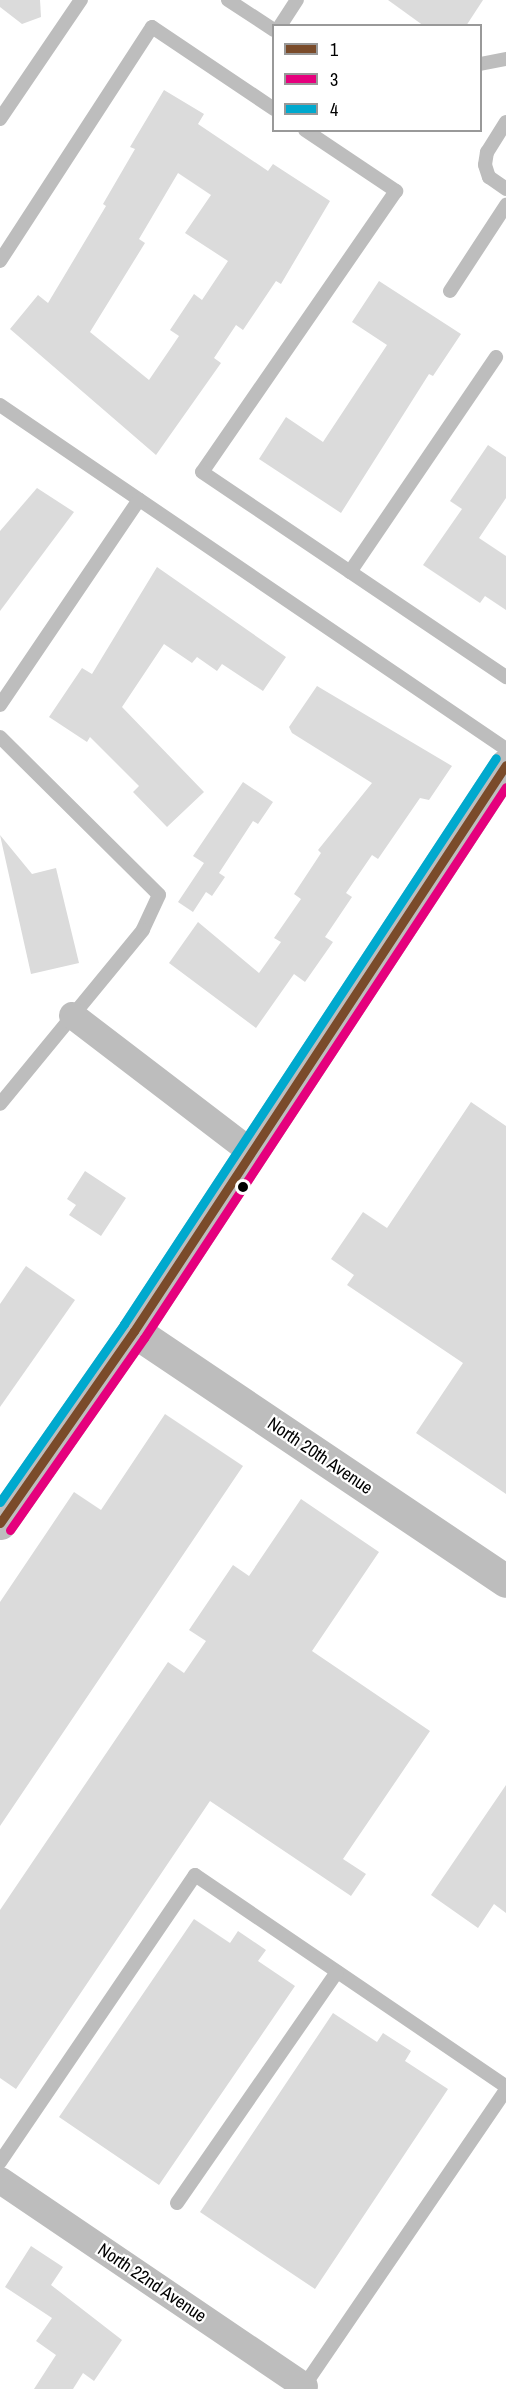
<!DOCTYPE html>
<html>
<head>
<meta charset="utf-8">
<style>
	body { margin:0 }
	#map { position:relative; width:506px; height:2389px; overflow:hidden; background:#fff; font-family:"Archivo Narrow",sans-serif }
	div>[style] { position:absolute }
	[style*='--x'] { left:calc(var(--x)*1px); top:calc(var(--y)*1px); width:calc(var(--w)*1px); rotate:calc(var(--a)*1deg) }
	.building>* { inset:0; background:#dbdbdb }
	.service>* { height:14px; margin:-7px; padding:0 7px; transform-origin:7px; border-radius:7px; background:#bdbdbd }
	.minor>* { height:27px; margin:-13.5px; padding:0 13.5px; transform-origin:13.5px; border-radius:13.5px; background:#bdbdbd }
	.tertiary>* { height:33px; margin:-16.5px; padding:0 16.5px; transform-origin:16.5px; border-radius:16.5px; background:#bdbdbd }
	.bus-1>* { height:9px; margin:-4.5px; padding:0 4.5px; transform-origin:4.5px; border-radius:4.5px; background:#7a4b2a }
	.bus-2>* { height:9px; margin:-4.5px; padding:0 4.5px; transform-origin:4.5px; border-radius:4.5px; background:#e5007d }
	.bus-3>* { height:9px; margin:-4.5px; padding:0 4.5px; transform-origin:4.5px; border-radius:4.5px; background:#00a9ce }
	.dots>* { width:16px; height:16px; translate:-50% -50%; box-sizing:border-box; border:3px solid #fff; border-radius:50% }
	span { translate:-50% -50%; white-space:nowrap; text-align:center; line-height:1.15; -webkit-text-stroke:4.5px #fff; paint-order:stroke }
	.street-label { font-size:18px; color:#000 }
	.legend { position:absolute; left:272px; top:24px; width:210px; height:108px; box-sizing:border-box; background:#fff; border:2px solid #999; margin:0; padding:8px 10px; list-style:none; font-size:18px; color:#000 }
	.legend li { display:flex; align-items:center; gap:12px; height:30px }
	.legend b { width:30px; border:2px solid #999 }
</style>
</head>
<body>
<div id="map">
	<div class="building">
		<i style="clip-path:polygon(0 0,40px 0,41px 17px,22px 24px,0 7px)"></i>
		<i style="clip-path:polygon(388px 0,483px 0,466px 26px,424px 26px)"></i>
		<i style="clip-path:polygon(evenodd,164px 90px,204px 114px,198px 124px,268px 171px,273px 164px,330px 201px,281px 284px,276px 281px,243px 330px,236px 325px,214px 358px,221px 363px,156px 455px,10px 329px,38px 295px,48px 303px,106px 206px,103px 204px,135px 149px,130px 147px,164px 90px,178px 173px,211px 195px,185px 233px,228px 261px,202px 300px,194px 294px,170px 330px,179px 336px,149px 380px,90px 332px,145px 243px,139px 239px,178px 173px)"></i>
		<i style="clip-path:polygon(379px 281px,461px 334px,433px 376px,429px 374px,341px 513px,259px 459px,286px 417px,323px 442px,387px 345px,352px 322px)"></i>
		<i style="clip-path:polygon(488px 445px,506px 457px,506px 498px,479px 538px,506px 556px,506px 610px,485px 596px,480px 603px,423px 565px,462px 509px,450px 501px)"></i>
		<i style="clip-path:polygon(37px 488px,74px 512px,0 611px,0 531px)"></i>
		<i style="clip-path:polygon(157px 567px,286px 657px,263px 691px,222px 664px,217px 671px,197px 657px,192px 663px,164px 644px,122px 707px,204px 792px,167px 827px,133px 792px,139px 786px,90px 737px,87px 742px,49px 717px,82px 668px,92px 674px)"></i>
		<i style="clip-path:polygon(317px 686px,452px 766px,429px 800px,420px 798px,378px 859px,372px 855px,346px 893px,352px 897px,325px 937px,333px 942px,305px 982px,294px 974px,256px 1028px,169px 963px,198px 922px,259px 973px,281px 942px,274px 938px,301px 899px,294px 894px,321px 853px,318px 850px,372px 783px,292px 733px,289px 727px)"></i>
		<i style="clip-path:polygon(243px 782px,273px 802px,258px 824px,253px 821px,219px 873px,225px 877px,212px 896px,206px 892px,193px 912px,178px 902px,204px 863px,193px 856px)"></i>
		<i style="clip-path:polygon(0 835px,32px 874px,56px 868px,79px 963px,31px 974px)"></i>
		<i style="clip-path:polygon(471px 1102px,506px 1126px,506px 1494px,416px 1433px,463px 1363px,347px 1285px,354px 1275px,331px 1259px,363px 1212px,387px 1228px)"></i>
		<i style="clip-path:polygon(85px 1171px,126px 1198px,101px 1236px,69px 1215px,76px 1205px,67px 1199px)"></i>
		<i style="clip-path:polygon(26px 1266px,75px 1300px,0 1407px,0 1304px)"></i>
		<i style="clip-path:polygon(165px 1414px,243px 1466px,0 1826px,0 1602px,74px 1492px,101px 1510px)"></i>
		<i style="clip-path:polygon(301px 1499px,379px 1552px,312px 1651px,430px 1731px,343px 1859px,366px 1874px,351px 1896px,210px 1801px,16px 2089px,0 2078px,0 1910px,168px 1662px,184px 1673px,206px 1641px,189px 1630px,233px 1565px,249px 1576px)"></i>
		<i style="clip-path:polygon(506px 1785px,506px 1913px,494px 1904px,478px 1928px,431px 1895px)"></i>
		<i style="clip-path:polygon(194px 1919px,230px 1943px,238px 1931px,266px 1950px,258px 1961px,295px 1986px,159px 2185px,59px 2117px)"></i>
		<i style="clip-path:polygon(333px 2013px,377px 2042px,383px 2033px,411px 2051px,405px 2061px,448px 2089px,315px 2289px,200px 2212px)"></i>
		<i style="clip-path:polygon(31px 2246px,63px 2267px,51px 2285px,122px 2340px,94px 2381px,83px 2373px,73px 2389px,34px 2389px,56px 2355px,36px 2341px,52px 2318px,5px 2287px)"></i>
	</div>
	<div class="service">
		<i style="--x:228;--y:0;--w:55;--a:33.1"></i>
		<i style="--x:280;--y:26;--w:31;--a:-57"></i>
		<i style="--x:480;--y:64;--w:26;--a:-11"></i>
		<i style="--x:0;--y:119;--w:144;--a:-55.8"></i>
		<i style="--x:506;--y:122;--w:36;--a:122"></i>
		<i style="--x:487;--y:152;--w:13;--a:99"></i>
		<i style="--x:485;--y:165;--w:13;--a:72"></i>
		<i style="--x:489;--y:177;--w:21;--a:35"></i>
		<i style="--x:305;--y:130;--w:110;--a:33.8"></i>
		<i style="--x:396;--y:191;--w:341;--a:124.6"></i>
		<i style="--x:202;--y:472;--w:367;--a:34"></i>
		<i style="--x:0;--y:261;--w:279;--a:-57"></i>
		<i style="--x:152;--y:27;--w:147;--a:33.9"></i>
		<i style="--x:450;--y:291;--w:103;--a:-56.9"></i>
		<i style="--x:0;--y:405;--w:612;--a:34.21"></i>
		<i style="--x:350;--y:572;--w:260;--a:-55.8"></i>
		<i style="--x:0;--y:705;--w:248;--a:-55.9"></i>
		<i style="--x:0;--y:737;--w:224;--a:44.8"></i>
		<i style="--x:159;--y:895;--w:38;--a:115"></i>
		<i style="--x:143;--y:930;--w:225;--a:129.4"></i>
		<i style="--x:0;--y:2162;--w:347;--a:-55.8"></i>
		<i style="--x:195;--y:1875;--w:376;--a:34.2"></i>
		<i style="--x:177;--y:2203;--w:281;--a:-55.3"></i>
		<i style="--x:304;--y:2386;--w:358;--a:-55.7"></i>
	</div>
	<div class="minor">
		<i style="--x:72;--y:1015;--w:224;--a:37.4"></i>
		<i style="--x:0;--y:2180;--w:367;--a:34.1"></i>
	</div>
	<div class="tertiary">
		<i style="--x:134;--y:1331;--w:448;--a:33.9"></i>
		<i style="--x:0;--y:1523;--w:234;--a:-55.1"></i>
		<i style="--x:134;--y:1331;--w:677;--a:-56.69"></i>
	</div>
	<div class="bus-1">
		<i style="--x:0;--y:1523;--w:234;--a:-55.1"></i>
		<i style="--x:134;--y:1331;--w:677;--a:-56.69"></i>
	</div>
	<div class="bus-2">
		<i style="--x:10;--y:1530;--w:234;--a:-55.1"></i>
		<i style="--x:144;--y:1338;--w:659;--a:-56.7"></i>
	</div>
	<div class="bus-3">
		<i style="--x:0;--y:1502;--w:217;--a:-55.1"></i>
		<i style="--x:124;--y:1324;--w:677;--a:-56.69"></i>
	</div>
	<div class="dots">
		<i style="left:243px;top:1187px;background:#000"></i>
	</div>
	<div class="street-label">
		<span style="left:320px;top:1456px;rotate:34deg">North 20th Avenue</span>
		<span style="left:152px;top:2283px;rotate:34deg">North 22nd Avenue</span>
	</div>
	<ul class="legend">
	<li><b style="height:8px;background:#7a4b2a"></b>1</li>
	<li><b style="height:8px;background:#e5007d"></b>3</li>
	<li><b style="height:8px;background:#00a9ce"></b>4</li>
	</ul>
</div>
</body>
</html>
